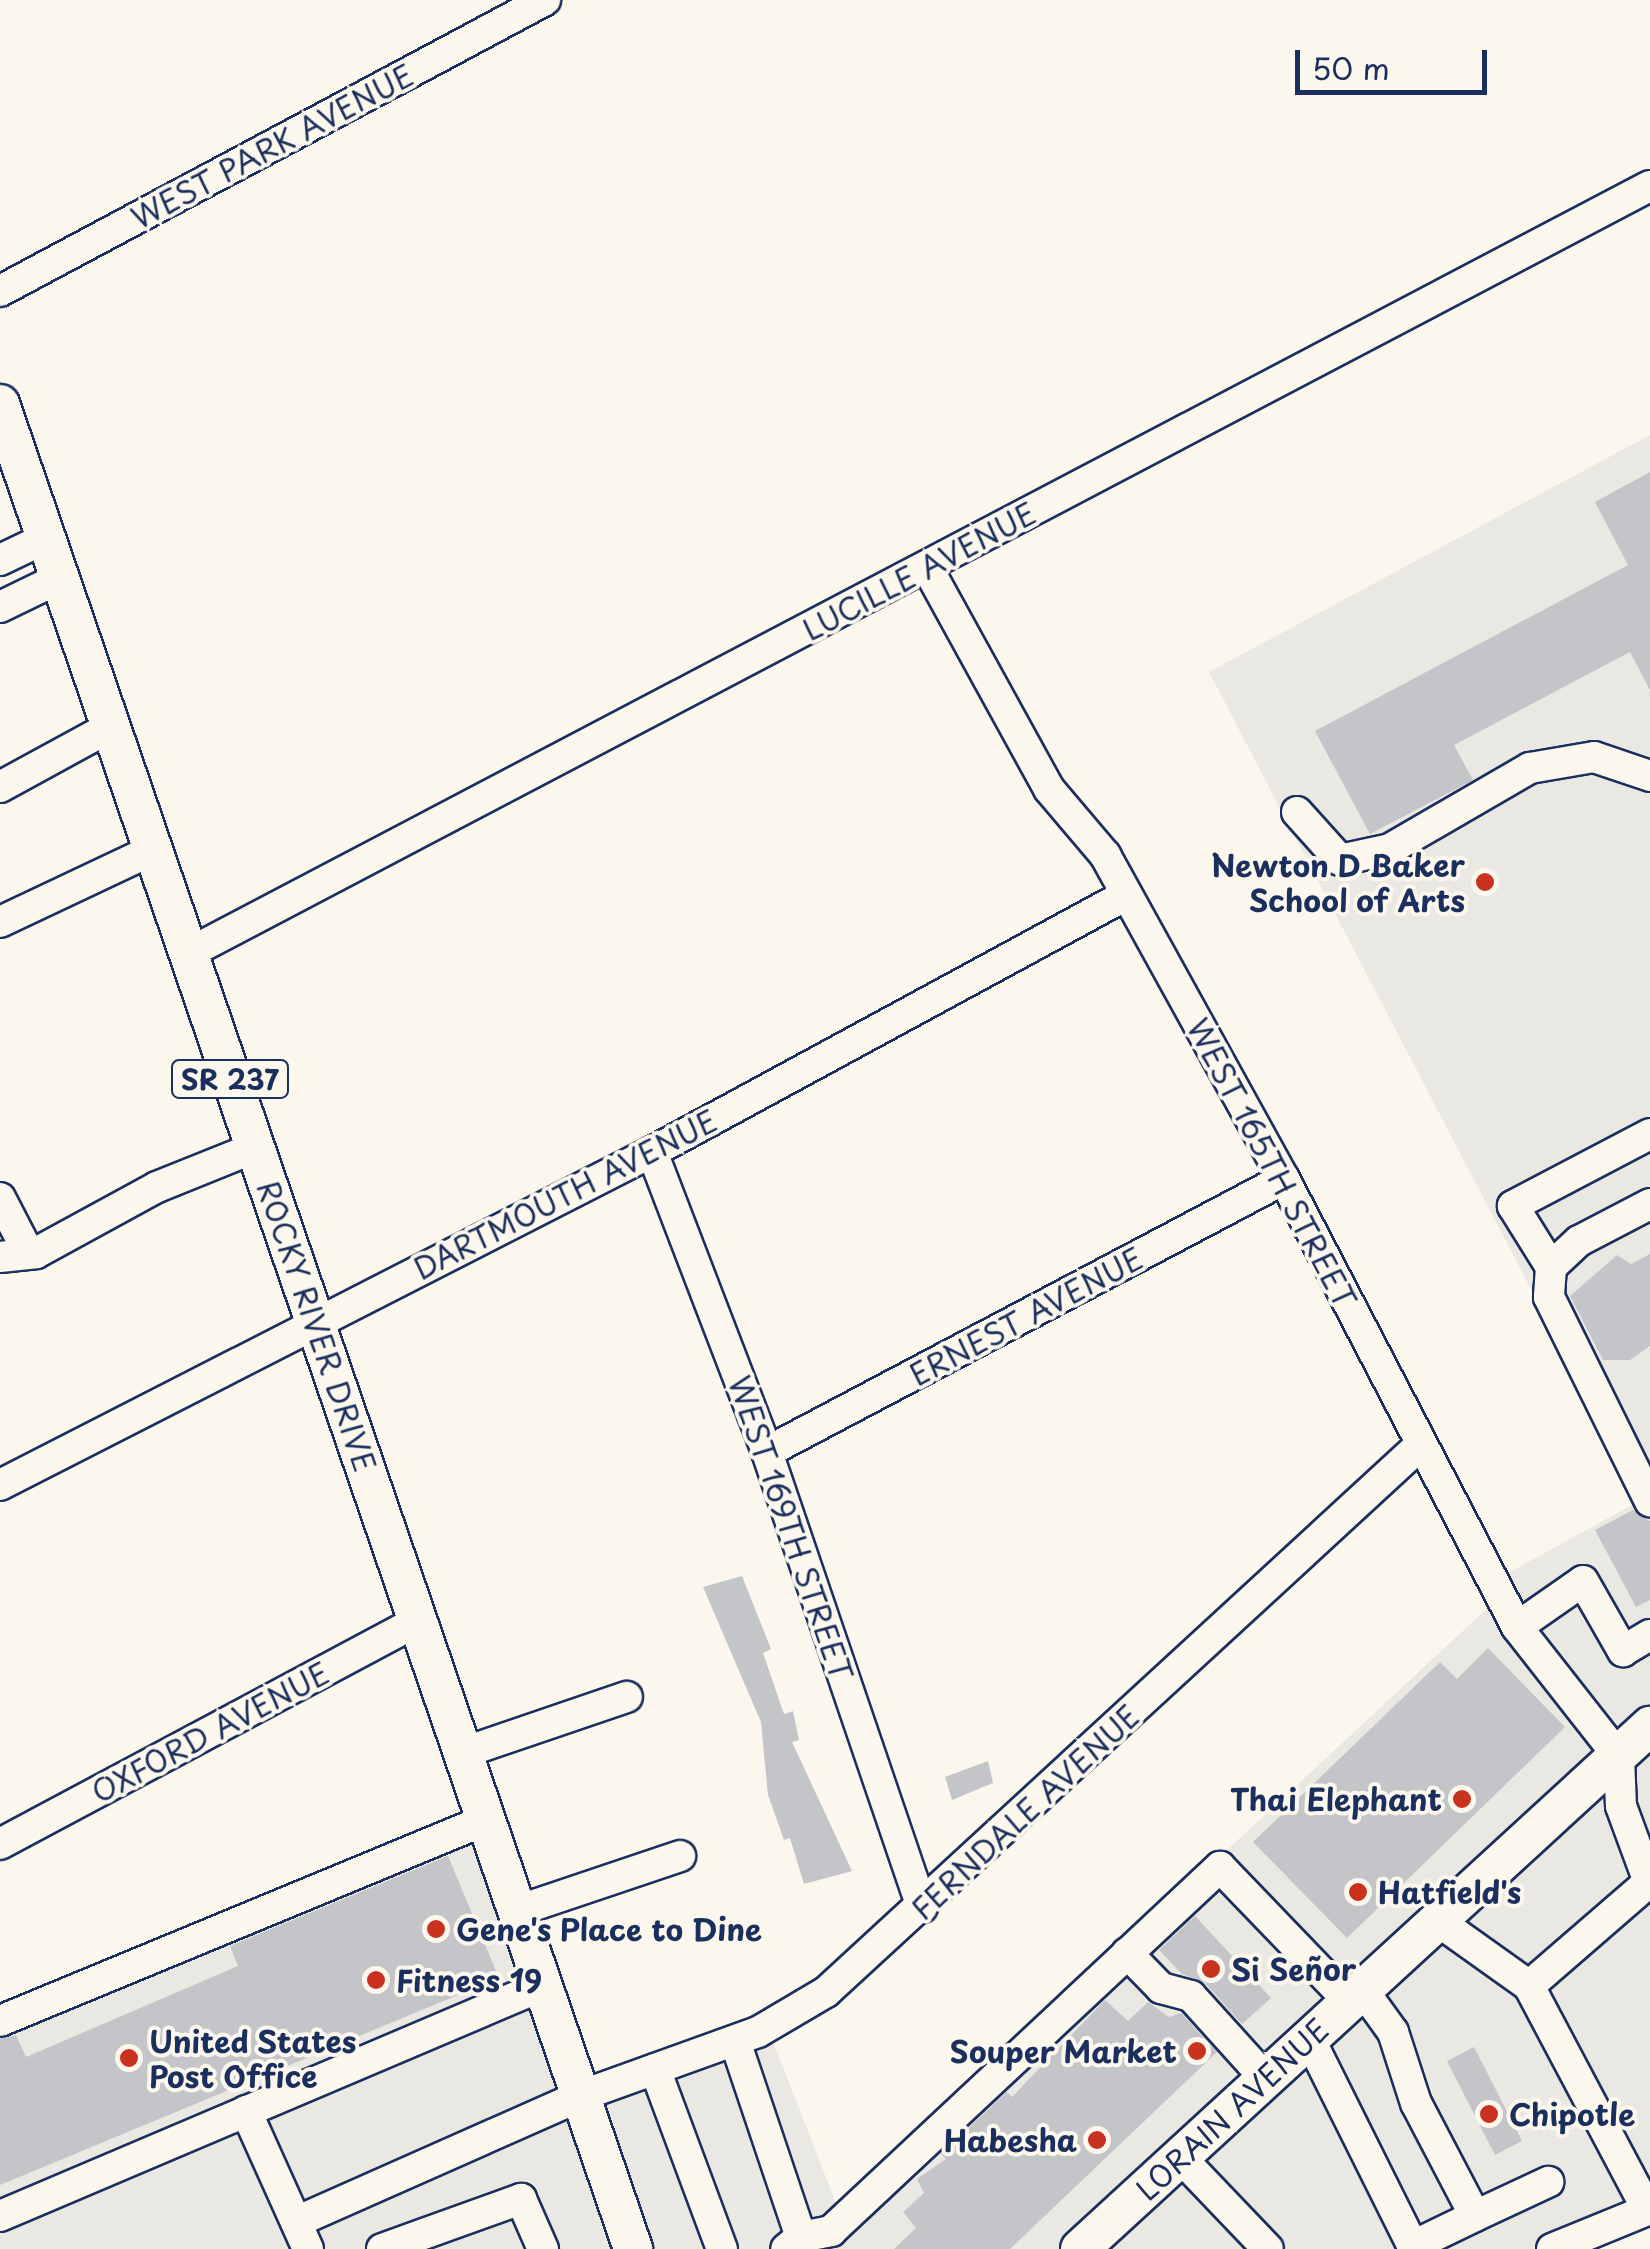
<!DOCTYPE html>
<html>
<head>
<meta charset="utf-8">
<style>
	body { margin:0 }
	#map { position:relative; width:1650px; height:2249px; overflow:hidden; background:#fbf7ec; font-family:"Playpen Sans",sans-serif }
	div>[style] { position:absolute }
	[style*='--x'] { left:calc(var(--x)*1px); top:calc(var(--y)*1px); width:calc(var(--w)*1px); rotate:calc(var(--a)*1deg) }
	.built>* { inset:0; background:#eae8e2 }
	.building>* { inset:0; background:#c3c5c9 }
	.roads { filter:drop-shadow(2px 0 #1b2f5e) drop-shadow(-2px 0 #1b2f5e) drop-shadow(0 2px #1b2f5e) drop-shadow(0 -2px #1b2f5e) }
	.minor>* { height:30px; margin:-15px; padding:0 15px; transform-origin:15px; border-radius:15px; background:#fbf7ec }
	.major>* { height:38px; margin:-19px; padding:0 19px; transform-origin:19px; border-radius:19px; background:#fbf7ec }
	.dots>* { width:28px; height:28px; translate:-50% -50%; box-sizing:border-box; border:5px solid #fbf7ec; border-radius:50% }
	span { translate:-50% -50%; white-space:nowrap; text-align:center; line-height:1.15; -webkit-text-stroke:8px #fbf7ec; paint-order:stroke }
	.shield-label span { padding:2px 8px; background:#fbf7ec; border:2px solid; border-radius:8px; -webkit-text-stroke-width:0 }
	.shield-label { font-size:28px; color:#1b2f5e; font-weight:700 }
	.street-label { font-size:30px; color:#1b2f5e }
	.poi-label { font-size:30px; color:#1b2f5e; font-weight:700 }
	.right { translate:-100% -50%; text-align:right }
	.left { translate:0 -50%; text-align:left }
	.scale { position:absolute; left:1295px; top:50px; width:192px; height:45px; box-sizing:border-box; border:5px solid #1b2f5e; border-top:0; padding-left:12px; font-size:30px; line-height:35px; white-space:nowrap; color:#1b2f5e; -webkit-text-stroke:8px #fbf7ec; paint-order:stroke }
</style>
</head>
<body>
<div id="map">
	<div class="built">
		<i style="clip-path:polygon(1650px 435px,1650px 2216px,1580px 2249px,640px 2249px,590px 2101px,771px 2036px,839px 2211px,1495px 1601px,1534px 1636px,1501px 1577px,1641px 1500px,1209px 672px)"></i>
		<i style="clip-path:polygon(484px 1806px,633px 2249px,0 2249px,0 2014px)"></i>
	</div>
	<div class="building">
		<i style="clip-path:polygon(1650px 472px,1650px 690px,1630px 652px,1454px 745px,1473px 780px,1370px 834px,1315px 731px,1628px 565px,1595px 502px)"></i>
		<i style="clip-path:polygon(1650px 1254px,1650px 1346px,1630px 1360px,1603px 1360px,1570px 1296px,1617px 1255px,1631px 1264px)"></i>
		<i style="clip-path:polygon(1633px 1510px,1650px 1521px,1650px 1600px,1636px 1607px,1595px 1530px)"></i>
		<i style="clip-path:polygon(742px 1576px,771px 1649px,763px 1653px,784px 1714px,793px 1711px,799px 1740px,792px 1742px,852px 1871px,804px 1884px,790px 1838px,784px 1840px,768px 1795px,761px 1722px,703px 1587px)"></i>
		<i style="clip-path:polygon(1488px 1648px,1565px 1727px,1347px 1938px,1253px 1842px,1440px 1662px,1457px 1679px)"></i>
		<i style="clip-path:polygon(988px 1761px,993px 1783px,952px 1800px,945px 1777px)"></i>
		<i style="clip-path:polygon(448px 1856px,499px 1978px,0 2185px,0 2039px,16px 2035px,26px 2057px,238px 1966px,230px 1946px)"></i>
		<i style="clip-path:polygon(1195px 1916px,1271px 1998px,1242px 2024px,1205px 1983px,1182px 1974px,1159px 1950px)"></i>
		<i style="clip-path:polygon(1105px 2000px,1128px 2021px,1148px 2002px,1169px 2017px,1181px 2013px,1217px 2052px,1010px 2249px,894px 2249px,916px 2228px,903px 2212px,924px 2193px,917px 2179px,946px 2159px,941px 2154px,1007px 2092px,1012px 2097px)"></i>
		<i style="clip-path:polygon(1474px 2047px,1522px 2141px,1495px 2155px,1447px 2061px)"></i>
	</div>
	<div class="roads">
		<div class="minor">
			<i style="--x:0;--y:291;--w:618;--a:-28.1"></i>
			<i style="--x:0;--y:560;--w:51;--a:-25.6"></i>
			<i style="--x:927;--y:567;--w:253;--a:61.2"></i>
			<i style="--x:1049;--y:789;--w:87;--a:49.7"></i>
			<i style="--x:1105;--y:855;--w:370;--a:61.1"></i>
			<i style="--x:1284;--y:1179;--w:505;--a:62.52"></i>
			<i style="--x:1517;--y:1627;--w:165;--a:51.9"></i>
			<i style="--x:1619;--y:1757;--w:49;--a:87.7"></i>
			<i style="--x:1621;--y:1806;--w:81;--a:69.8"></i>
			<i style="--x:1649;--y:1882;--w:159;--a:139.1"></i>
			<i style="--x:0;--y:607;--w:67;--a:-25.8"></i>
			<i style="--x:0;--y:787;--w:125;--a:-28.6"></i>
			<i style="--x:1297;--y:812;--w:64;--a:48.1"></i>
			<i style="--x:1340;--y:860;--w:51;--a:-12.4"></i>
			<i style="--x:1390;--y:849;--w:162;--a:-30.1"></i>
			<i style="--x:1530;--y:768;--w:65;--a:-9.8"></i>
			<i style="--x:1594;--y:757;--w:59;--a:18.7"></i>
			<i style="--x:0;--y:922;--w:168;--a:-25.3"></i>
			<i style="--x:187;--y:954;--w:1652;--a:-27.7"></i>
			<i style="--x:1650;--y:1134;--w:155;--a:152.3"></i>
			<i style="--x:1513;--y:1206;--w:72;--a:58.1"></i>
			<i style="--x:1551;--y:1267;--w:30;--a:94"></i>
			<i style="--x:1549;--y:1297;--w:228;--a:63.7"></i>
			<i style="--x:652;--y:1152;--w:321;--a:69"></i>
			<i style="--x:767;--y:1452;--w:481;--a:71.2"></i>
			<i style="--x:0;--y:1198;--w:61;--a:62.6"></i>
			<i style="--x:0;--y:1257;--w:36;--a:-6"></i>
			<i style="--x:36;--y:1253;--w:138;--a:-28.6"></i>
			<i style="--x:157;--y:1187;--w:105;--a:-21.9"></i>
			<i style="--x:1551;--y:1267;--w:38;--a:-43"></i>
			<i style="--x:1579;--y:1241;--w:80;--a:-27.5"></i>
			<i style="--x:767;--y:1452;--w:585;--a:-27.84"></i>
			<i style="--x:0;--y:1485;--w:732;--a:-27.06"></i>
			<i style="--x:652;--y:1152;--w:539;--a:-28.47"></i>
			<i style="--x:1517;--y:1627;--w:80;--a:-34.9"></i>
			<i style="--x:1583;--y:1581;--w:81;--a:60.3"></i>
			<i style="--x:1623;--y:1651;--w:31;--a:-31"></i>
			<i style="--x:465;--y:1752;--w:171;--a:-18.8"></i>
			<i style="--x:0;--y:1844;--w:477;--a:-28.1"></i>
			<i style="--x:520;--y:1910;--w:169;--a:-18.6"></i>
			<i style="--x:1438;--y:1921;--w:112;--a:35.5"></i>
			<i style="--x:1529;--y:1986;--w:252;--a:62.1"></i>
			<i style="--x:1127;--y:1953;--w:49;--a:45.8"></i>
			<i style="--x:1161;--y:1988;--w:31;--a:15"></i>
			<i style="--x:1191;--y:1996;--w:110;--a:47.9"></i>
			<i style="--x:1362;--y:1989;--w:53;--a:54.2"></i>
			<i style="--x:1393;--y:2032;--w:75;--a:72.1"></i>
			<i style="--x:1416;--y:2103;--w:127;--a:62.4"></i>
			<i style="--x:1475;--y:2216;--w:69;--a:154.2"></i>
			<i style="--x:0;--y:2021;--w:528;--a:-22.49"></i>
			<i style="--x:1309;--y:2038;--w:236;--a:63.5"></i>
			<i style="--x:735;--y:2041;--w:207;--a:71.4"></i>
			<i style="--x:801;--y:2237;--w:19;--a:141"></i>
			<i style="--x:655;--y:2069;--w:192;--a:69.6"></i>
			<i style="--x:246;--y:2111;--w:151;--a:65.8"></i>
			<i style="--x:1180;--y:2157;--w:127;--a:46.3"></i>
			<i style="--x:0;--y:2216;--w:591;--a:-23.01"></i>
			<i style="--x:1475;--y:2216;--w:81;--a:-25"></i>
			<i style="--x:296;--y:2222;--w:311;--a:-23.9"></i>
			<i style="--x:580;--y:2096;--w:189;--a:-19.8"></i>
			<i style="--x:758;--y:2032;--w:79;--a:-30.5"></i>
			<i style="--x:826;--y:1992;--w:805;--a:-42.63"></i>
			<i style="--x:801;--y:2237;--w:31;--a:-11"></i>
			<i style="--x:831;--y:2231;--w:533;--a:-43.1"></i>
			<i style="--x:1220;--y:1867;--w:186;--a:46.1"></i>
			<i style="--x:382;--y:2249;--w:148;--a:-19.8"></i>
			<i style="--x:521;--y:2199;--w:55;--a:66.3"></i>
			<i style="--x:1552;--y:2249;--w:106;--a:-22.2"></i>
		</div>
		<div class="major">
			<i style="--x:0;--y:404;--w:1951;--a:71.06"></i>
			<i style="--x:1080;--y:2249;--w:774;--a:-42.54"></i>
		</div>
	</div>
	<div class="dots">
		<i style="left:1485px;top:882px;background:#c8321e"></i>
		<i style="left:1462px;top:1799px;background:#c8321e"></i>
		<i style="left:1358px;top:1892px;background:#c8321e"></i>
		<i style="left:436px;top:1929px;background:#c8321e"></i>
		<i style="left:1211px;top:1969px;background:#c8321e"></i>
		<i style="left:376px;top:1980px;background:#c8321e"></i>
		<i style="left:1197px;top:2051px;background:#c8321e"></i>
		<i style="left:129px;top:2058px;background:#c8321e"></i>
		<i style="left:1489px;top:2114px;background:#c8321e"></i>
		<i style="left:1097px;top:2140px;background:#c8321e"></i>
	</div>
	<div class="shield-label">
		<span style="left:230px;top:1079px">SR 237</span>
	</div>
	<div class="street-label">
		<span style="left:272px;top:146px;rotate:-28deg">WEST PARK AVENUE</span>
		<span style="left:919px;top:571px;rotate:-28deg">LUCILLE AVENUE</span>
		<span style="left:1272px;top:1163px;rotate:62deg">WEST 165TH STREET</span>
		<span style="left:565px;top:1194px;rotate:-27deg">DARTMOUTH AVENUE</span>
		<span style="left:1026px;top:1316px;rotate:-28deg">ERNEST AVENUE</span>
		<span style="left:317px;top:1326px;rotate:71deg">ROCKY RIVER DRIVE</span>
		<span style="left:791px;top:1528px;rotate:71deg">WEST 169TH STREET</span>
		<span style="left:210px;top:1732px;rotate:-28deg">OXFORD AVENUE</span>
		<span style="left:1025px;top:1812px;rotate:-43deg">FERNDALE AVENUE</span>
		<span style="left:1232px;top:2109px;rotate:-43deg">LORAIN AVENUE</span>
	</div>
	<div class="poi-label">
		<span class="right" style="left:1465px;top:882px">Newton D Baker<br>School of Arts</span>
		<span class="right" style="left:1442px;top:1799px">Thai Elephant</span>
		<span class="left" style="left:1378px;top:1892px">Hatfield's</span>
		<span class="left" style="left:456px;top:1929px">Gene's Place to Dine</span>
		<span class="left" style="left:1231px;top:1969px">Si Señor</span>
		<span class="left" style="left:396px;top:1980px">Fitness 19</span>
		<span class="left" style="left:149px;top:2058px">United States<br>Post Office</span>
		<span class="right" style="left:1177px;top:2051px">Souper Market</span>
		<span class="left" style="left:1509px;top:2114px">Chipotle</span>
		<span class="right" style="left:1077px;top:2140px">Habesha</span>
	</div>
	<div class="scale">50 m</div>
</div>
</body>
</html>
